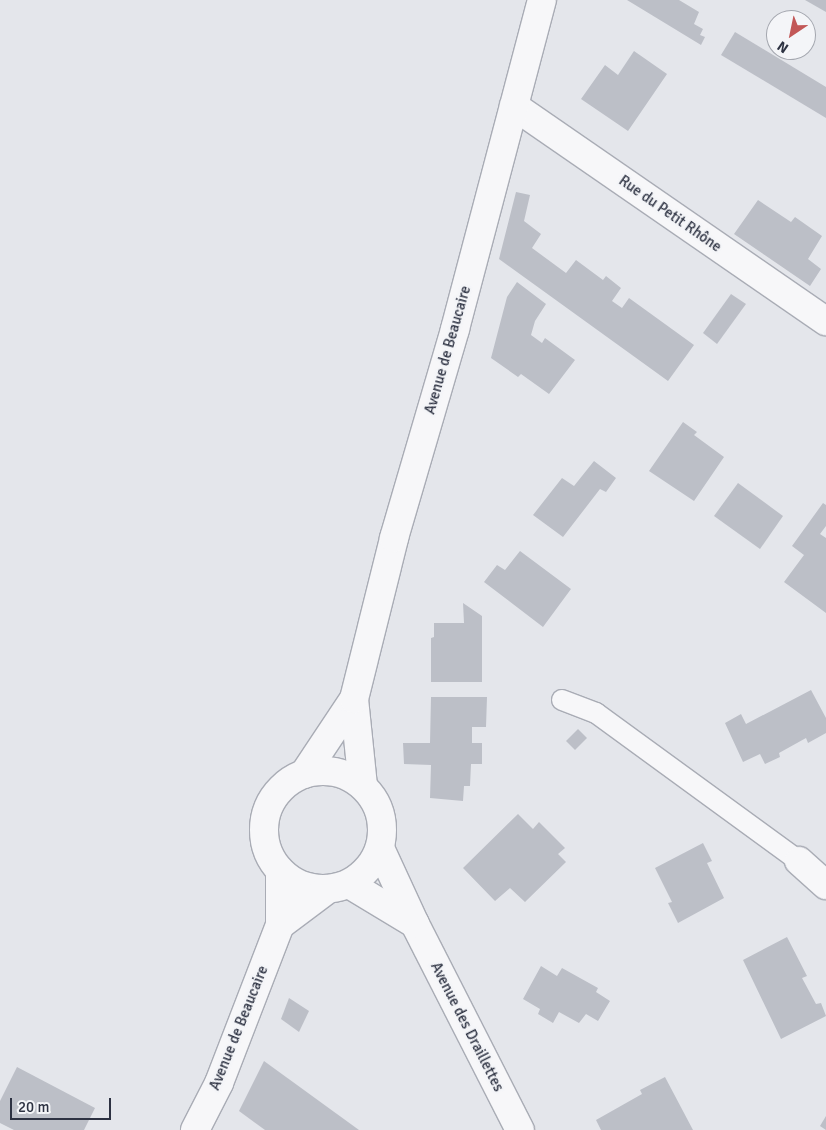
<!DOCTYPE html>
<html>
<head>
<meta charset="utf-8">
<style>
	body { margin:0 }
	#map { position:relative; width:826px; height:1130px; overflow:hidden; background:#e4e6eb; font-family:Signika,sans-serif }
	div>[style] { position:absolute }
	[style*='--x'] { left:calc(var(--x)*1px); top:calc(var(--y)*1px); width:calc(var(--w)*1px); rotate:calc(var(--a)*1deg) }
	.building>* { inset:0; background:#bcbfc7 }
	.roads { filter:drop-shadow(1px 0 #a9acb5) drop-shadow(-1px 0 #a9acb5) drop-shadow(0 1px #a9acb5) drop-shadow(0 -1px #a9acb5) }
	.service>* { height:20px; margin:-10px; padding:0 10px; transform-origin:10px; border-radius:10px; background:#f7f7f9 }
	.minor>* { height:28px; margin:-14px; padding:0 14px; transform-origin:14px; border-radius:14px; background:#f7f7f9 }
	.tertiary>* { height:28px; margin:-14px; padding:0 14px; transform-origin:14px; border-radius:14px; background:#f7f7f9 }
	.tertiary>.ring { margin:-14px; padding:0; box-sizing:content-box; background:none; border:28px solid #f7f7f9; border-radius:50% }
	span { translate:-50% -50%; white-space:nowrap; text-align:center; line-height:1.15; -webkit-text-stroke:5px #f4f5f8; paint-order:stroke }
	.street-label { font-size:15px; color:#2d3242 }
	.north { position:absolute; left:766px; top:10px; width:50px; height:50px; box-sizing:border-box; background:#f4f5f8; border:1px solid #a4a7af; border-radius:50%; rotate:214deg; font-size:14px; font-weight:700; line-height:20px; text-align:center; color:#2d3242 }
	.north::after { content:''; display:block; margin:auto; width:18px; height:22px; background:#c25757; clip-path:polygon(50% 0,100% 100%,50% 72%,0 100%) }
	.scale { position:absolute; left:10px; top:1098px; width:101px; height:22px; box-sizing:border-box; border:2px solid #2d3242; border-top:0; padding-left:6px; font-size:15px; line-height:18px; white-space:nowrap; color:#2d3242; -webkit-text-stroke:4px #f4f5f8; paint-order:stroke }
</style>
</head>
<body>
<div id="map">
	<div class="building">
		<i style="clip-path:polygon(627px 0,679px 0,699px 12px,694px 24px,703px 29px,700px 35px,705px 37px,701px 45px)"></i>
		<i style="clip-path:polygon(805px 0,826px 0,826px 12px)"></i>
		<i style="clip-path:polygon(735px 32px,826px 87px,826px 118px,721px 55px)"></i>
		<i style="clip-path:polygon(634px 51px,667px 74px,628px 131px,581px 99px,605px 65px,618px 75px)"></i>
		<i style="clip-path:polygon(516px 192px,530px 195px,524px 221px,541px 234px,532px 248px,566px 273px,576px 260px,603px 280px,606px 276px,621px 288px,612px 301px,622px 308px,629px 298px,694px 345px,668px 381px,499px 259px)"></i>
		<i style="clip-path:polygon(758px 200px,791px 222px,795px 217px,822px 236px,808px 259px,821px 269px,810px 286px,734px 234px)"></i>
		<i style="clip-path:polygon(517px 282px,546px 304px,535px 321px,531px 335px,542px 343px,545px 338px,575px 360px,549px 394px,521px 374px,518px 377px,491px 358px,507px 297px)"></i>
		<i style="clip-path:polygon(731px 294px,746px 304px,717px 344px,703px 333px)"></i>
		<i style="clip-path:polygon(683px 422px,697px 432px,694px 435px,724px 457px,694px 501px,649px 471px)"></i>
		<i style="clip-path:polygon(594px 461px,616px 478px,606px 492px,600px 489px,563px 537px,533px 515px,562px 478px,574px 486px)"></i>
		<i style="clip-path:polygon(738px 483px,783px 516px,760px 549px,714px 516px)"></i>
		<i style="clip-path:polygon(823px 503px,826px 505px,826px 526px,820px 534px,826px 538px,826px 613px,784px 582px,804px 555px,792px 546px)"></i>
		<i style="clip-path:polygon(520px 551px,571px 589px,543px 627px,484px 582px,497px 565px,505px 570px)"></i>
		<i style="clip-path:polygon(463px 603px,482px 616px,482px 682px,431px 682px,431px 638px,434px 637px,434px 623px,464px 623px)"></i>
		<i style="clip-path:polygon(811px 690px,826px 718px,826px 733px,808px 743px,806px 738px,779px 753px,780px 757px,765px 764px,760px 754px,743px 762px,725px 723px,741px 714px,746px 724px)"></i>
		<i style="clip-path:polygon(431px 697px,487px 697px,486px 727px,472px 727px,472px 743px,482px 743px,482px 764px,471px 764px,470px 786px,464px 786px,463px 801px,430px 798px,431px 765px,404px 764px,403px 743px,430px 743px)"></i>
		<i style="clip-path:polygon(578px 729px,587px 738px,575px 750px,566px 741px)"></i>
		<i style="clip-path:polygon(518px 814px,533px 829px,539px 822px,565px 848px,558px 854px,566px 862px,525px 902px,510px 888px,495px 901px,463px 868px)"></i>
		<i style="clip-path:polygon(703px 843px,712px 861px,707px 863px,724px 898px,678px 923px,668px 903px,672px 902px,655px 868px)"></i>
		<i style="clip-path:polygon(787px 937px,807px 976px,802px 978px,816px 1004px,821px 1003px,826px 1016px,781px 1039px,743px 960px)"></i>
		<i style="clip-path:polygon(541px 966px,557px 976px,562px 968px,598px 988px,596px 992px,610px 1001px,598px 1021px,586px 1014px,579px 1023px,559px 1012px,553px 1023px,538px 1014px,540px 1009px,523px 999px)"></i>
		<i style="clip-path:polygon(289px 998px,309px 1011px,299px 1032px,281px 1019px)"></i>
		<i style="clip-path:polygon(264px 1061px,359px 1130px,265px 1130px,239px 1111px)"></i>
		<i style="clip-path:polygon(17px 1067px,95px 1108px,84px 1130px,14px 1130px,0 1123px,0 1101px)"></i>
		<i style="clip-path:polygon(665px 1077px,693px 1130px,601px 1130px,596px 1120px,642px 1094px,640px 1090px)"></i>
		<i style="clip-path:polygon(826px 1116px,826px 1130px,820px 1126px)"></i>
	</div>
	<div class="roads">
		<div class="service">
			<i style="--x:562;--y:700;--w:36;--a:21"></i>
			<i style="--x:596;--y:713;--w:251;--a:36.1"></i>
		</div>
		<div class="minor">
			<i style="--x:514;--y:106;--w:379;--a:34.6"></i>
			<i style="--x:799;--y:861;--w:36;--a:42"></i>
		</div>
		<div class="tertiary">
			<i class="ring" style="left:264px;top:771px;width:90px;height:90px"></i>
			<i style="--x:304;--y:774;--w:90;--a:-56.3"></i>
			<i style="--x:363;--y:786;--w:87;--a:-95.9"></i>
			<i style="--x:354;--y:699;--w:166;--a:-76"></i>
			<i style="--x:394;--y:538;--w:218;--a:-73.7"></i>
			<i style="--x:455;--y:329;--w:340;--a:-75.2"></i>
			<i style="--x:380;--y:848;--w:84;--a:65.3"></i>
			<i style="--x:415;--y:924;--w:231;--a:63"></i>
			<i style="--x:349;--y:884;--w:77;--a:31.2"></i>
			<i style="--x:280;--y:925;--w:60;--a:-36.9"></i>
			<i style="--x:195;--y:1130;--w:53;--a:-62.9"></i>
			<i style="--x:219;--y:1083;--w:169;--a:-68.9"></i>
			<i style="--x:280;--y:925;--w:54;--a:-90"></i>
		</div>
	</div>
	<div class="street-label">
		<span style="left:670px;top:214px;rotate:35deg">Rue du Petit Rhône</span>
		<span style="left:448px;top:350px;rotate:-74deg">Avenue de Beaucaire</span>
		<span style="left:467px;top:1027px;rotate:63deg">Avenue des Draillettes</span>
		<span style="left:239px;top:1028px;rotate:-68deg">Avenue de Beaucaire</span>
	</div>
	<div class="north">N</div>
	<div class="scale">20 m</div>
</div>
</body>
</html>
